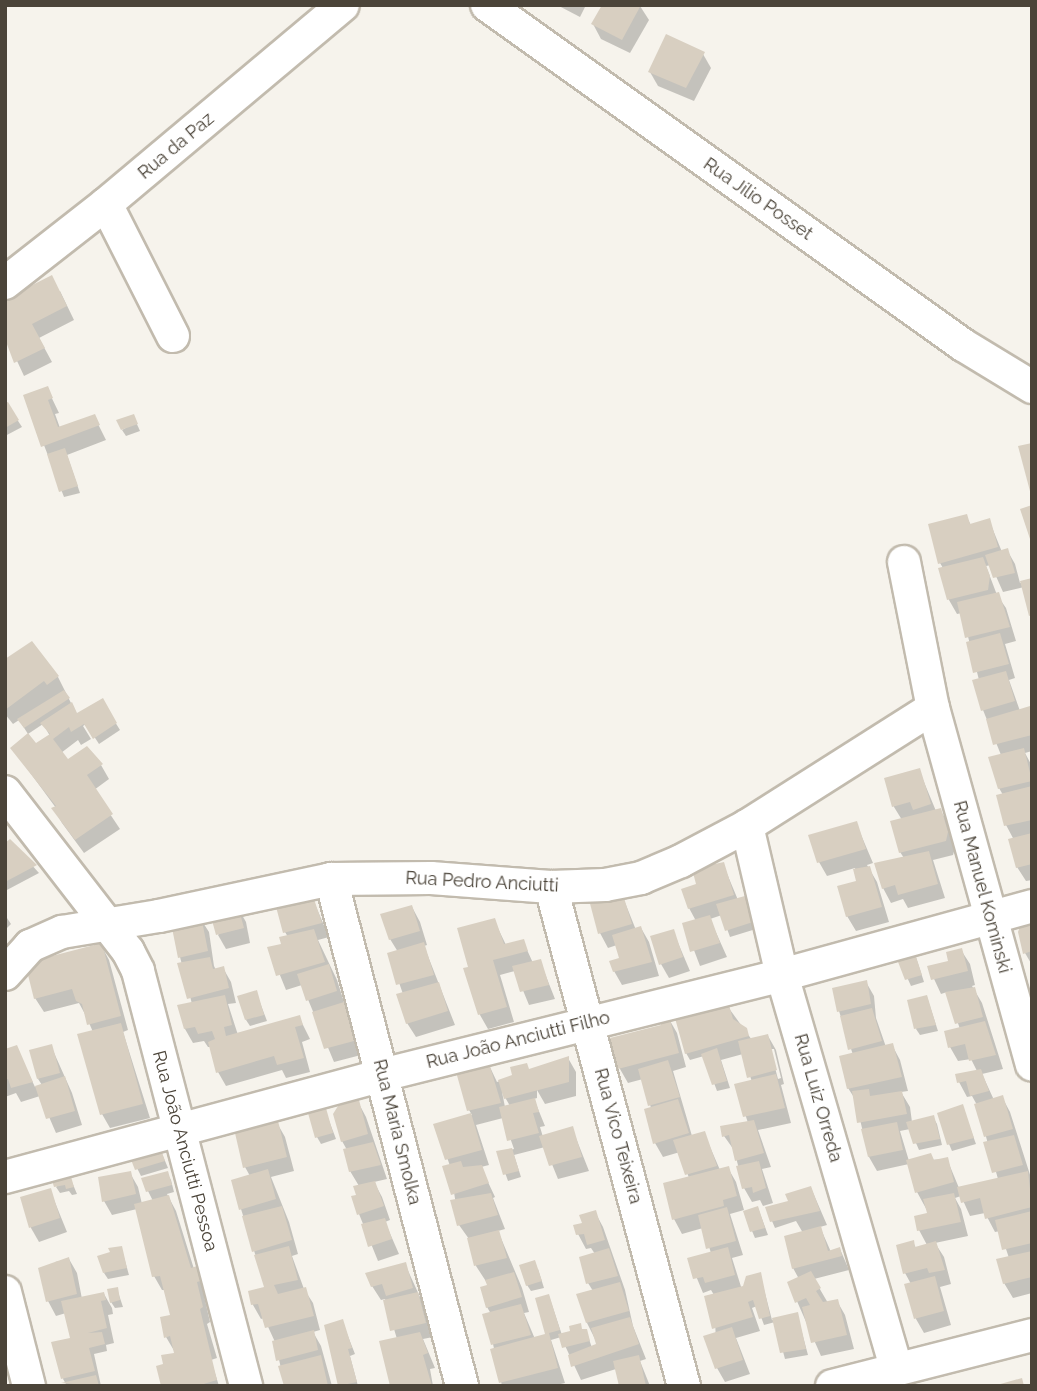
<!DOCTYPE html>
<html>
<head>
<meta charset="utf-8">
<style>
	body { margin:0 }
	#map { position:relative; width:1037px; height:1391px; overflow:hidden; background:#f6f3ec; font-family:Raleway,sans-serif }
	div>[style] { position:absolute }
	[style*='--x'] { left:calc(var(--x)*1px); top:calc(var(--y)*1px); width:calc(var(--w)*1px); rotate:calc(var(--a)*1deg) }
	.shadow>* { inset:0; background:#0003 }
	.building>* { inset:0; background:#d8cfc1 }
	.roads { filter:drop-shadow(2px 0 #c2bbae) drop-shadow(-2px 0 #c2bbae) drop-shadow(0 2px #c2bbae) drop-shadow(0 -2px #c2bbae) }
	.street>* { height:32px; margin:-16px; padding:0 16px; transform-origin:16px; border-radius:16px; background:#fff }
	span { translate:-50% -50%; white-space:nowrap; text-align:center; line-height:1.15; -webkit-text-stroke:7px #fff; paint-order:stroke }
	.street-label { font-size:18px; color:#4b4439 }
	.frame { position:absolute; inset:0; border:7px solid #4b4439; pointer-events:none }
</style>
</head>
<body>
<div id="map">
	<div class="shadow">
		<i style="clip-path:polygon(557px 5px,586px 5px,580px 17px)"></i>
		<i style="clip-path:polygon(640px 6px,649px 20px,630px 53px,601px 39px,593px 24px)"></i>
		<i style="clip-path:polygon(703px 54px,711px 68px,694px 101px,658px 86px,650px 72px)"></i>
		<i style="clip-path:polygon(60px 291px,74px 320px,39px 338px,52px 362px,24px 376px,5px 335px)"></i>
		<i style="clip-path:polygon(47px 388px,59px 413px,55px 414px,60px 428px,94px 416px,106px 440px,67px 455px,80px 493px,64px 497px,25px 396px)"></i>
		<i style="clip-path:polygon(7px 404px,22px 427px,5px 436px,5px 405px)"></i>
		<i style="clip-path:polygon(136px 422px,140px 431px,126px 436px,122px 430px)"></i>
		<i style="clip-path:polygon(966px 516px,971px 525px,989px 520px,1002px 552px,1007px 550px,1015px 564px,1020px 583px,1032px 580px,1032px 617px,1024px 587px,1003px 592px,991px 565px,986px 566px,997px 595px,1006px 608px,1016px 641px,1005px 644px,1015px 678px,1009px 680px,1020px 711px,1029px 709px,1032px 713px,1032px 751px,1025px 753px,1032px 766px,1032px 880px,1026px 881px,1017px 867px,1014px 840px,1006px 825px,1003px 795px,999px 788px,1001px 755px,983px 710px,979px 680px,962px 613px,957px 614px,949px 600px,940px 569px,943px 568px,940px 563px)"></i>
		<i style="clip-path:polygon(5px 662px,58px 677px,77px 715px,102px 701px,120px 730px,99px 744px,86px 724px,83px 726px,91px 739px,81px 745px,78px 740px,61px 753px,67px 761px,101px 765px,109px 779px,94px 790px,120px 829px,84px 853px,62px 823px,54px 809px,56px 808px,12px 748px,36px 745px,50px 736px,43px 724px,28px 734px,19px 720px,13px 724px,5px 714px)"></i>
		<i style="clip-path:polygon(919px 770px,936px 811px,940px 810px,949px 824px,955px 848px,953px 855px,933px 860px,945px 898px,908px 908px,903px 899px,891px 903px,883px 888px,904px 858px,900px 852px,902px 820px,894px 807px,886px 779px)"></i>
		<i style="clip-path:polygon(856px 823px,873px 863px,867px 865px,877px 882px,889px 922px,856px 931px,847px 916px,858px 882px,855px 868px,827px 876px,819px 862px)"></i>
		<i style="clip-path:polygon(10px 841px,39px 873px,5px 891px,5px 845px)"></i>
		<i style="clip-path:polygon(723px 864px,738px 900px,751px 896px,756px 929px,730px 937px,722px 915px,710px 919px,727px 957px,700px 966px,684px 924px,696px 921px,689px 908px,699px 886px)"></i>
		<i style="clip-path:polygon(620px 890px,636px 930px,641px 928px,649px 942px,659px 976px,622px 985px,614px 971px,621px 959px,617px 945px,608px 948px,600px 933px)"></i>
		<i style="clip-path:polygon(311px 895px,329px 937px,318px 940px,337px 980px,361px 1055px,334px 1062px,302px 985px,286px 990px,269px 948px,283px 945px,288px 937px,285px 932px)"></i>
		<i style="clip-path:polygon(412px 907px,420px 922px,427px 945px,424px 946px,455px 1025px,416px 1037px,407px 1023px,403px 994px,389px 954px,398px 952px,390px 939px)"></i>
		<i style="clip-path:polygon(238px 908px,246px 922px,250px 943px,226px 949px,218px 935px)"></i>
		<i style="clip-path:polygon(5px 915px,11px 924px,5px 930px)"></i>
		<i style="clip-path:polygon(1032px 917px,1032px 965px,1025px 953px)"></i>
		<i style="clip-path:polygon(200px 918px,209px 932px,214px 966px,216px 970px,223px 968px,231px 982px,236px 1003px,228px 1004px,238px 1035px,299px 1017px,310px 1039px,302px 1042px,310px 1072px,286px 1078px,282px 1070px,226px 1086px,218px 1072px,211px 1047px,208px 1047px,204px 1041px,193px 1043px,185px 1029px,180px 1006px,192px 1004px,180px 957px)"></i>
		<i style="clip-path:polygon(494px 920px,506px 945px,523px 941px,533px 963px,540px 961px,555px 999px,529px 1005px,515px 971px,500px 975px,514px 1022px,488px 1029px,480px 1015px,465px 969px,470px 968px)"></i>
		<i style="clip-path:polygon(673px 931px,690px 971px,669px 978px,661px 964px)"></i>
		<i style="clip-path:polygon(101px 945px,109px 960px,128px 1030px,123px 1032px,150px 1118px,110px 1128px,102px 1114px,93px 1032px,86px 1016px,79px 1003px,44px 1012px,35px 998px)"></i>
		<i style="clip-path:polygon(961px 950px,970px 964px,975px 985px,972px 986px,982px 1003px,1003px 1069px,982px 1074px,994px 1100px,1002px 1097px,1010px 1112px,1032px 1181px,1032px 1293px,1013px 1298px,1004px 1283px,1009px 1258px,1000px 1231px,995px 1232px,985px 1213px,970px 1216px,961px 1196px,955px 1198px,961px 1209px,968px 1236px,935px 1243px,944px 1257px,951px 1284px,940px 1287px,951px 1325px,924px 1333px,916px 1319px,911px 1284px,905px 1273px,913px 1242px,916px 1248px,927px 1245px,919px 1230px,929px 1214px,917px 1192px,909px 1164px,877px 1171px,869px 1157px,855px 1099px,848px 1088px,853px 1055px,839px 1011px,866px 982px,874px 996px,876px 1018px,886px 1047px,892px 1045px,900px 1060px,908px 1091px,901px 1092px,910px 1107px,912px 1122px,933px 1117px,937px 1124px,942px 1145px,919px 1150px,910px 1129px,900px 1131px,909px 1161px,947px 1159px,959px 1188px,998px 1179px,977px 1105px,972px 1096px,967px 1097px,959px 1082px,977px 1071px,971px 1059px,958px 1061px,950px 1047px,960px 1029px,947px 992px,941px 994px,929px 968px,950px 963px)"></i>
		<i style="clip-path:polygon(897px 955px,916px 957px,924px 982px,911px 986px)"></i>
		<i style="clip-path:polygon(256px 992px,267px 1021px,250px 1026px,246px 1020px)"></i>
		<i style="clip-path:polygon(927px 997px,938px 1031px,920px 1035px,916px 1029px)"></i>
		<i style="clip-path:polygon(evenodd,728px 1007px,752px 1040px,768px 1036px,776px 1050px,784px 1084px,781px 1085px,791px 1123px,758px 1130px,771px 1167px,762px 1169px,773px 1203px,763px 1206px,760px 1200px,752px 1202px,744px 1188px,734px 1150px,724px 1136px,748px 1123px,736px 1086px,752px 1082px,743px 1054px,721px 1060px,730px 1088px,717px 1091px,704px 1056px,690px 1060px,686px 1053px,696px 1015px,728px 1007px,770px 1049px,774px 1049px,781px 1078px,778px 1079px,770px 1049px)"></i>
		<i style="clip-path:polygon(669px 1019px,677px 1033px,686px 1067px,673px 1071px,692px 1136px,704px 1133px,720px 1170px,728px 1168px,736px 1182px,744px 1210px,730px 1214px,743px 1255px,732px 1258px,743px 1293px,760px 1274px,772px 1320px,797px 1314px,808px 1355px,785px 1359px,775px 1322px,764px 1325px,757px 1306px,752px 1308px,760px 1331px,736px 1338px,750px 1374px,725px 1382px,717px 1368px,714px 1295px,711px 1290px,703px 1293px,689px 1259px,711px 1253px,703px 1228px,682px 1234px,674px 1219px,689px 1178px,680px 1152px,663px 1157px,655px 1143px,651px 1108px,643px 1079px,628px 1083px,620px 1069px,612px 1039px,663px 1026px)"></i>
		<i style="clip-path:polygon(51px 1046px,72px 1093px,82px 1125px,56px 1133px,40px 1096px,21px 1102px,16px 1093px,5px 1097px,5px 1051px,16px 1047px,35px 1087px,42px 1085px,38px 1079px)"></i>
		<i style="clip-path:polygon(evenodd,568px 1058px,576px 1072px,576px 1096px,545px 1104px,537px 1090px,537px 1098px,534px 1099px,545px 1126px,540px 1127px,543px 1137px,572px 1128px,589px 1171px,558px 1179px,545px 1147px,514px 1155px,521px 1177px,508px 1181px,498px 1153px,514px 1149px,503px 1118px,476px 1125px,489px 1165px,481px 1167px,495px 1197px,493px 1198px,505px 1229px,498px 1231px,522px 1288px,529px 1312px,524px 1313px,535px 1339px,548px 1335px,549px 1296px,562px 1335px,586px 1330px,592px 1348px,598px 1345px,587px 1323px,593px 1291px,588px 1283px,595px 1254px,591px 1248px,586px 1249px,578px 1234px,595px 1212px,603px 1227px,625px 1290px,633px 1326px,646px 1359px,640px 1361px,650px 1386px,621px 1386px,616px 1369px,581px 1380px,561px 1337px,551px 1340px,565px 1383px,552px 1386px,502px 1386px,493px 1344px,491px 1314px,487px 1307px,489px 1286px,476px 1266px,469px 1239px,459px 1225px,450px 1166px,436px 1125px,472px 1115px,469px 1110px,489px 1065px,497px 1082px,568px 1058px,502px 1092px,510px 1106px,505px 1107px,502px 1092px)"></i>
		<i style="clip-path:polygon(358px 1102px,366px 1117px,387px 1179px,374px 1182px,382px 1197px,390px 1220px,385px 1222px,399px 1254px,378px 1261px,359px 1214px,359px 1186px,350px 1171px,347px 1150px,342px 1141px)"></i>
		<i style="clip-path:polygon(962px 1106px,976px 1144px,952px 1151px,949px 1144px)"></i>
		<i style="clip-path:polygon(325px 1110px,336px 1139px,321px 1144px,317px 1137px)"></i>
		<i style="clip-path:polygon(277px 1123px,285px 1137px,294px 1171px,271px 1177px,289px 1222px,298px 1254px,292px 1256px,304px 1289px,313px 1303px,320px 1330px,313px 1332px,321px 1346px,332px 1386px,285px 1386px,275px 1342px,264px 1318px,261px 1319px,253px 1305px,250px 1293px,266px 1289px,241px 1209px,250px 1176px,245px 1167px)"></i>
		<i style="clip-path:polygon(160px 1149px,168px 1168px,141px 1176px,132px 1158px)"></i>
		<i style="clip-path:polygon(130px 1173px,138px 1187px,142px 1204px,153px 1201px,148px 1191px,167px 1173px,171px 1180px,174px 1192px,167px 1194px,176px 1211px,194px 1269px,199px 1267px,211px 1294px,204px 1296px,210px 1322px,207px 1324px,217px 1358px,211px 1360px,219px 1386px,163px 1386px,165px 1365px,176px 1354px,166px 1337px,173px 1316px,166px 1290px,162px 1290px,154px 1276px,137px 1209px,112px 1215px,104px 1201px)"></i>
		<i style="clip-path:polygon(69px 1175px,77px 1194px,72px 1195px,69px 1191px,60px 1193px,56px 1187px)"></i>
		<i style="clip-path:polygon(811px 1188px,827px 1225px,820px 1227px,831px 1252px,840px 1249px,849px 1270px,814px 1279px,828px 1303px,837px 1301px,845px 1315px,854px 1349px,821px 1356px,789px 1283px,799px 1279px,793px 1268px,803px 1233px,796px 1221px,775px 1228px,772px 1221px,790px 1202px)"></i>
		<i style="clip-path:polygon(50px 1190px,67px 1232px,39px 1242px,31px 1228px,23px 1198px)"></i>
		<i style="clip-path:polygon(758px 1208px,768px 1235px,755px 1238px,752px 1231px)"></i>
		<i style="clip-path:polygon(121px 1247px,129px 1275px,108px 1279px,104px 1273px)"></i>
		<i style="clip-path:polygon(69px 1259px,77px 1273px,82px 1299px,104px 1294px,112px 1308px,113px 1314px,108px 1315px,114px 1343px,106px 1345px,107px 1351px,94px 1354px,101px 1386px,63px 1385px,66px 1384px,63px 1379px,72px 1339px,66px 1313px,56px 1316px,48px 1301px,55px 1262px)"></i>
		<i style="clip-path:polygon(405px 1264px,425px 1308px,433px 1337px,423px 1339px,435px 1368px,430px 1369px,433px 1386px,391px 1386px,397px 1339px,385px 1299px,381px 1300px,372px 1286px)"></i>
		<i style="clip-path:polygon(538px 1269px,544px 1288px,531px 1291px,527px 1285px)"></i>
		<i style="clip-path:polygon(117px 1289px,123px 1307px,115px 1308px,111px 1302px)"></i>
		<i style="clip-path:polygon(342px 1321px,355px 1354px,350px 1356px,358px 1386px,340px 1386px,326px 1326px)"></i>
	</div>
	<div class="building">
		<i style="clip-path:polygon(602px 5px,641px 5px,622px 40px,591px 24px)"></i>
		<i style="clip-path:polygon(666px 34px,705px 52px,686px 88px,648px 72px)"></i>
		<i style="clip-path:polygon(52px 275px,67px 306px,32px 324px,45px 348px,14px 363px,5px 339px,5px 299px)"></i>
		<i style="clip-path:polygon(48px 386px,53px 398px,48px 400px,58px 427px,95px 414px,100px 425px,41px 447px,23px 395px)"></i>
		<i style="clip-path:polygon(8px 402px,19px 420px,5px 428px,5px 403px)"></i>
		<i style="clip-path:polygon(134px 414px,138px 424px,121px 430px,116px 420px)"></i>
		<i style="clip-path:polygon(1032px 443px,1032px 494px,1031px 495px,1018px 446px)"></i>
		<i style="clip-path:polygon(65px 448px,78px 486px,59px 492px,47px 454px)"></i>
		<i style="clip-path:polygon(1032px 505px,1032px 538px,1030px 539px,1020px 509px)"></i>
		<i style="clip-path:polygon(967px 514px,970px 524px,990px 518px,998px 547px,938px 564px,928px 524px)"></i>
		<i style="clip-path:polygon(1008px 548px,1015px 573px,993px 578px,985px 555px)"></i>
		<i style="clip-path:polygon(983px 557px,990px 576px,988px 590px,947px 600px,938px 568px)"></i>
		<i style="clip-path:polygon(1032px 578px,1032px 615px,1029px 616px,1020px 581px)"></i>
		<i style="clip-path:polygon(999px 592px,1010px 627px,965px 638px,957px 602px)"></i>
		<i style="clip-path:polygon(1000px 633px,1009px 664px,973px 673px,966px 642px)"></i>
		<i style="clip-path:polygon(32px 641px,59px 676px,47px 685px,44px 681px,5px 710px,5px 659px)"></i>
		<i style="clip-path:polygon(1006px 671px,1015px 701px,981px 711px,972px 680px)"></i>
		<i style="clip-path:polygon(64px 690px,70px 698px,24px 728px,17px 719px)"></i>
		<i style="clip-path:polygon(103px 698px,117px 723px,93px 739px,84px 724px,71px 732px,69px 727px,53px 739px,68px 759px,87px 746px,103px 764px,87px 775px,113px 814px,75px 840px,51px 808px,56px 806px,10px 748px,28px 733px,36px 743px,50px 734px,40px 723px,72px 702px,77px 713px)"></i>
		<i style="clip-path:polygon(1030px 706px,1032px 735px,993px 745px,986px 719px)"></i>
		<i style="clip-path:polygon(1024px 748px,1032px 781px,998px 789px,988px 757px)"></i>
		<i style="clip-path:polygon(920px 768px,931px 804px,913px 810px,910px 802px,892px 807px,884px 778px)"></i>
		<i style="clip-path:polygon(1032px 786px,1032px 820px,1004px 826px,996px 795px)"></i>
		<i style="clip-path:polygon(941px 808px,948px 832px,946px 841px,899px 853px,890px 821px)"></i>
		<i style="clip-path:polygon(857px 821px,866px 849px,817px 863px,808px 835px)"></i>
		<i style="clip-path:polygon(1032px 833px,1032px 864px,1016px 868px,1008px 839px)"></i>
		<i style="clip-path:polygon(10px 839px,37px 865px,5px 882px,5px 843px)"></i>
		<i style="clip-path:polygon(929px 851px,938px 884px,898px 895px,895px 885px,882px 889px,874px 863px)"></i>
		<i style="clip-path:polygon(724px 862px,734px 895px,688px 909px,681px 889px,696px 884px,692px 869px)"></i>
		<i style="clip-path:polygon(870px 866px,882px 907px,846px 917px,837px 886px,856px 881px,853px 869px)"></i>
		<i style="clip-path:polygon(621px 888px,632px 924px,598px 934px,588px 896px)"></i>
		<i style="clip-path:polygon(312px 893px,322px 923px,283px 933px,275px 903px)"></i>
		<i style="clip-path:polygon(752px 894px,756px 909px,750px 910px,753px 922px,725px 931px,716px 904px)"></i>
		<i style="clip-path:polygon(412px 905px,420px 931px,389px 940px,380px 914px)"></i>
		<i style="clip-path:polygon(238px 906px,244px 928px,216px 935px,210px 913px)"></i>
		<i style="clip-path:polygon(710px 915px,720px 943px,690px 952px,682px 923px)"></i>
		<i style="clip-path:polygon(1032px 915px,1032px 951px,1023px 954px,1018px 932px,1023px 917px)"></i>
		<i style="clip-path:polygon(201px 916px,208px 951px,178px 958px,171px 923px)"></i>
		<i style="clip-path:polygon(495px 918px,504px 944px,524px 939px,528px 951px,493px 960px,507px 1007px,478px 1015px,463px 968px,468px 967px,457px 928px)"></i>
		<i style="clip-path:polygon(641px 926px,652px 962px,613px 972px,609px 961px,619px 958px,612px 935px)"></i>
		<i style="clip-path:polygon(314px 929px,325px 962px,276px 976px,267px 947px,281px 944px,279px 937px)"></i>
		<i style="clip-path:polygon(674px 929px,683px 957px,659px 965px,650px 936px)"></i>
		<i style="clip-path:polygon(424px 942px,434px 975px,396px 985px,387px 953px)"></i>
		<i style="clip-path:polygon(102px 943px,121px 1016px,87px 1025px,82px 1004px,76px 1001px,72px 989px,34px 999px,25px 963px)"></i>
		<i style="clip-path:polygon(913px 948px,922px 975px,905px 980px,895px 954px)"></i>
		<i style="clip-path:polygon(962px 948px,968px 971px,931px 980px,927px 966px,948px 961px,946px 952px)"></i>
		<i style="clip-path:polygon(210px 957px,213px 969px,224px 966px,229px 988px,187px 999px,177px 963px)"></i>
		<i style="clip-path:polygon(541px 959px,549px 985px,520px 992px,512px 966px)"></i>
		<i style="clip-path:polygon(329px 964px,337px 991px,306px 1001px,297px 974px)"></i>
		<i style="clip-path:polygon(867px 980px,871px 1004px,837px 1012px,832px 988px)"></i>
		<i style="clip-path:polygon(439px 982px,448px 1011px,406px 1024px,396px 994px)"></i>
		<i style="clip-path:polygon(975px 987px,983px 1017px,955px 1024px,945px 992px)"></i>
		<i style="clip-path:polygon(257px 990px,264px 1015px,245px 1020px,237px 996px)"></i>
		<i style="clip-path:polygon(225px 995px,232px 1025px,224px 1027px,226px 1036px,300px 1015px,303px 1025px,295px 1027px,304px 1058px,277px 1065px,274px 1056px,216px 1073px,208px 1042px,215px 1039px,212px 1031px,198px 1034px,195px 1027px,184px 1029px,177px 1005px)"></i>
		<i style="clip-path:polygon(927px 995px,936px 1025px,914px 1029px,907px 1000px)"></i>
		<i style="clip-path:polygon(344px 1002px,354px 1041px,324px 1049px,312px 1012px)"></i>
		<i style="clip-path:polygon(729px 1005px,733px 1019px,747px 1028px,749px 1036px,685px 1054px,673px 1011px,693px 1006px,695px 1013px)"></i>
		<i style="clip-path:polygon(872px 1008px,882px 1041px,848px 1050px,840px 1016px)"></i>
		<i style="clip-path:polygon(669px 1016px,679px 1053px,618px 1069px,610px 1038px,661px 1025px,660px 1019px)"></i>
		<i style="clip-path:polygon(985px 1021px,996px 1055px,969px 1061px,965px 1044px,948px 1048px,944px 1031px)"></i>
		<i style="clip-path:polygon(121px 1023px,143px 1104px,100px 1115px,77px 1034px)"></i>
		<i style="clip-path:polygon(768px 1034px,777px 1070px,747px 1078px,738px 1041px)"></i>
		<i style="clip-path:polygon(893px 1043px,902px 1077px,847px 1089px,839px 1056px)"></i>
		<i style="clip-path:polygon(52px 1044px,60px 1073px,37px 1079px,29px 1050px)"></i>
		<i style="clip-path:polygon(17px 1045px,33px 1082px,11px 1088px,8px 1079px,5px 1080px,5px 1049px)"></i>
		<i style="clip-path:polygon(717px 1048px,727px 1081px,712px 1085px,701px 1054px)"></i>
		<i style="clip-path:polygon(569px 1056px,569px 1082px,504px 1099px,498px 1080px,512px 1075px,510px 1067px,527px 1063px,529px 1069px)"></i>
		<i style="clip-path:polygon(668px 1060px,680px 1097px,648px 1106px,638px 1069px)"></i>
		<i style="clip-path:polygon(489px 1063px,501px 1103px,467px 1111px,456px 1072px)"></i>
		<i style="clip-path:polygon(981px 1069px,989px 1091px,970px 1096px,966px 1081px,957px 1083px,955px 1074px)"></i>
		<i style="clip-path:polygon(776px 1074px,785px 1108px,743px 1117px,734px 1084px)"></i>
		<i style="clip-path:polygon(65px 1076px,75px 1111px,46px 1119px,35px 1086px)"></i>
		<i style="clip-path:polygon(869px 1089px,870px 1096px,902px 1091px,907px 1114px,857px 1123px,852px 1091px)"></i>
		<i style="clip-path:polygon(1003px 1095px,1013px 1129px,984px 1137px,974px 1104px)"></i>
		<i style="clip-path:polygon(535px 1098px,539px 1112px,533px 1113px,539px 1133px,507px 1141px,499px 1107px)"></i>
		<i style="clip-path:polygon(678px 1099px,689px 1133px,653px 1144px,644px 1109px)"></i>
		<i style="clip-path:polygon(359px 1100px,368px 1134px,341px 1142px,333px 1114px,338px 1106px)"></i>
		<i style="clip-path:polygon(963px 1104px,974px 1138px,947px 1145px,937px 1113px)"></i>
		<i style="clip-path:polygon(326px 1108px,333px 1133px,315px 1138px,308px 1113px)"></i>
		<i style="clip-path:polygon(471px 1113px,482px 1150px,445px 1160px,433px 1124px)"></i>
		<i style="clip-path:polygon(934px 1115px,940px 1139px,913px 1144px,906px 1122px)"></i>
		<i style="clip-path:polygon(754px 1120px,764px 1153px,735px 1161px,729px 1135px,722px 1137px,720px 1126px)"></i>
		<i style="clip-path:polygon(278px 1121px,287px 1157px,243px 1168px,235px 1133px)"></i>
		<i style="clip-path:polygon(897px 1122px,903px 1150px,868px 1157px,861px 1129px)"></i>
		<i style="clip-path:polygon(573px 1126px,582px 1157px,549px 1166px,539px 1136px)"></i>
		<i style="clip-path:polygon(705px 1131px,717px 1166px,685px 1175px,673px 1140px)"></i>
		<i style="clip-path:polygon(1014px 1135px,1023px 1165px,992px 1173px,983px 1142px)"></i>
		<i style="clip-path:polygon(373px 1142px,381px 1165px,349px 1172px,343px 1149px)"></i>
		<i style="clip-path:polygon(160px 1147px,165px 1161px,135px 1170px,130px 1157px)"></i>
		<i style="clip-path:polygon(512px 1148px,519px 1171px,503px 1175px,496px 1151px)"></i>
		<i style="clip-path:polygon(931px 1153px,934px 1160px,948px 1157px,954px 1182px,915px 1193px,906px 1160px)"></i>
		<i style="clip-path:polygon(461px 1161px,463px 1167px,482px 1165px,489px 1183px,451px 1195px,442px 1166px)"></i>
		<i style="clip-path:polygon(759px 1161px,766px 1188px,753px 1193px,752px 1187px,742px 1189px,736px 1166px)"></i>
		<i style="clip-path:polygon(729px 1166px,737px 1196px,723px 1200px,724px 1206px,672px 1220px,663px 1183px)"></i>
		<i style="clip-path:polygon(268px 1169px,276px 1199px,239px 1210px,231px 1180px)"></i>
		<i style="clip-path:polygon(131px 1171px,136px 1194px,102px 1202px,98px 1177px)"></i>
		<i style="clip-path:polygon(168px 1171px,172px 1185px,146px 1192px,141px 1178px)"></i>
		<i style="clip-path:polygon(1028px 1171px,1032px 1207px,985px 1219px,980px 1198px,961px 1203px,957px 1187px)"></i>
		<i style="clip-path:polygon(70px 1173px,74px 1187px,66px 1189px,65px 1185px,54px 1187px,51px 1177px)"></i>
		<i style="clip-path:polygon(375px 1181px,384px 1206px,357px 1215px,351px 1196px,356px 1195px,353px 1186px)"></i>
		<i style="clip-path:polygon(811px 1186px,820px 1211px,770px 1222px,765px 1207px,788px 1201px,785px 1194px)"></i>
		<i style="clip-path:polygon(51px 1188px,60px 1218px,29px 1228px,20px 1197px)"></i>
		<i style="clip-path:polygon(491px 1193px,498px 1215px,457px 1226px,450px 1200px)"></i>
		<i style="clip-path:polygon(954px 1193px,961px 1222px,917px 1231px,914px 1216px,927px 1213px,923px 1199px)"></i>
		<i style="clip-path:polygon(169px 1195px,191px 1268px,200px 1265px,204px 1280px,197px 1282px,203px 1307px,200px 1309px,217px 1380px,197px 1386px,161px 1386px,156px 1366px,163px 1364px,161px 1355px,174px 1353px,170px 1336px,164px 1338px,160px 1317px,170px 1315px,160px 1276px,152px 1277px,134px 1204px)"></i>
		<i style="clip-path:polygon(282px 1206px,292px 1240px,252px 1252px,242px 1216px)"></i>
		<i style="clip-path:polygon(758px 1206px,765px 1228px,750px 1232px,743px 1211px)"></i>
		<i style="clip-path:polygon(727px 1207px,736px 1241px,706px 1249px,698px 1215px)"></i>
		<i style="clip-path:polygon(596px 1210px,605px 1240px,587px 1245px,584px 1234px,576px 1235px,573px 1225px,582px 1223px,579px 1215px)"></i>
		<i style="clip-path:polygon(1032px 1211px,1032px 1243px,1002px 1250px,995px 1220px)"></i>
		<i style="clip-path:polygon(385px 1218px,392px 1239px,368px 1247px,361px 1224px)"></i>
		<i style="clip-path:polygon(821px 1226px,828px 1251px,840px 1247px,842px 1256px,792px 1269px,784px 1236px)"></i>
		<i style="clip-path:polygon(499px 1230px,507px 1258px,474px 1266px,467px 1238px)"></i>
		<i style="clip-path:polygon(914px 1240px,915px 1247px,936px 1241px,945px 1270px,929px 1273px,927px 1268px,903px 1274px,896px 1245px)"></i>
		<i style="clip-path:polygon(122px 1246px,127px 1268px,103px 1273px,97px 1256px,110px 1252px,108px 1248px)"></i>
		<i style="clip-path:polygon(289px 1246px,298px 1280px,274px 1285px,278px 1294px,306px 1287px,314px 1316px,265px 1328px,258px 1304px,251px 1305px,248px 1291px,264px 1287px,254px 1255px)"></i>
		<i style="clip-path:polygon(728px 1247px,735px 1275px,705px 1283px,703px 1277px,693px 1279px,687px 1258px)"></i>
		<i style="clip-path:polygon(609px 1248px,618px 1276px,586px 1284px,579px 1257px)"></i>
		<i style="clip-path:polygon(1032px 1251px,1032px 1277px,1003px 1284px,996px 1259px)"></i>
		<i style="clip-path:polygon(69px 1257px,77px 1294px,46px 1302px,38px 1268px)"></i>
		<i style="clip-path:polygon(535px 1260px,542px 1281px,526px 1286px,519px 1265px)"></i>
		<i style="clip-path:polygon(406px 1262px,413px 1288px,386px 1296px,382px 1284px,371px 1287px,365px 1273px)"></i>
		<i style="clip-path:polygon(811px 1271px,821px 1288px,816px 1291px,823px 1302px,838px 1299px,847px 1335px,811px 1343px,802px 1307px,810px 1305px,806px 1298px,795px 1303px,787px 1282px)"></i>
		<i style="clip-path:polygon(514px 1272px,522px 1297px,486px 1308px,480px 1287px,487px 1285px,485px 1280px)"></i>
		<i style="clip-path:polygon(761px 1272px,770px 1316px,759px 1319px,753px 1300px,748px 1302px,753px 1317px,712px 1329px,704px 1296px,743px 1286px,746px 1276px)"></i>
		<i style="clip-path:polygon(935px 1276px,944px 1311px,914px 1319px,904px 1284px)"></i>
		<i style="clip-path:polygon(620px 1282px,629px 1311px,586px 1323px,576px 1294px)"></i>
		<i style="clip-path:polygon(118px 1287px,120px 1300px,110px 1303px,107px 1289px)"></i>
		<i style="clip-path:polygon(104px 1292px,106px 1300px,101px 1301px,107px 1328px,88px 1333px,102px 1332px,105px 1344px,89px 1348px,95px 1371px,61px 1379px,51px 1342px,70px 1338px,61px 1301px)"></i>
		<i style="clip-path:polygon(418px 1292px,426px 1323px,390px 1331px,383px 1300px)"></i>
		<i style="clip-path:polygon(549px 1294px,560px 1330px,549px 1333px,558px 1368px,499px 1383px,490px 1349px,545px 1334px,535px 1298px)"></i>
		<i style="clip-path:polygon(521px 1304px,531px 1335px,491px 1345px,482px 1314px)"></i>
		<i style="clip-path:polygon(798px 1312px,806px 1349px,780px 1353px,772px 1318px)"></i>
		<i style="clip-path:polygon(630px 1317px,639px 1344px,571px 1367px,568px 1355px,596px 1344px,591px 1328px)"></i>
		<i style="clip-path:polygon(343px 1319px,352px 1348px,348px 1349px,357px 1382px,338px 1386px,324px 1325px)"></i>
		<i style="clip-path:polygon(581px 1323px,582px 1329px,587px 1329px,590px 1341px,562px 1348px,558px 1334px,570px 1331px,569px 1326px)"></i>
		<i style="clip-path:polygon(732px 1327px,743px 1360px,715px 1369px,703px 1336px)"></i>
		<i style="clip-path:polygon(314px 1330px,318px 1350px,276px 1361px,272px 1341px)"></i>
		<i style="clip-path:polygon(420px 1332px,428px 1353px,423px 1355px,432px 1386px,390px 1386px,379px 1341px)"></i>
		<i style="clip-path:polygon(321px 1355px,328px 1386px,284px 1386px,278px 1366px)"></i>
		<i style="clip-path:polygon(639px 1355px,646px 1386px,619px 1386px,613px 1361px)"></i>
		<i style="clip-path:polygon(96px 1375px,99px 1386px,61px 1383px)"></i>
		<i style="clip-path:polygon(1022px 1378px,1024px 1386px,997px 1386px,997px 1385px)"></i>
	</div>
	<div class="roads">
		<div class="street">
			<i style="--x:487;--y:5;--w:585;--a:35.54"></i>
			<i style="--x:963;--y:345;--w:81;--a:31.3"></i>
			<i style="--x:106;--y:204;--w:148;--a:63.1"></i>
			<i style="--x:5;--y:283;--w:128;--a:-38"></i>
			<i style="--x:106;--y:204;--w:309;--a:-40"></i>
			<i style="--x:904;--y:562;--w:149;--a:78.8"></i>
			<i style="--x:933;--y:708;--w:370;--a:74.5"></i>
			<i style="--x:5;--y:792;--w:201;--a:52.3"></i>
			<i style="--x:128;--y:951;--w:22;--a:63"></i>
			<i style="--x:138;--y:971;--w:429;--a:75.4"></i>
			<i style="--x:747;--y:826;--w:153;--a:76.8"></i>
			<i style="--x:782;--y:975;--w:409;--a:73.8"></i>
			<i style="--x:331;--y:879;--w:524;--a:75.51"></i>
			<i style="--x:551;--y:887;--w:516;--a:75.08"></i>
			<i style="--x:5;--y:974;--w:38;--a:-48"></i>
			<i style="--x:30;--y:946;--w:35;--a:-24"></i>
			<i style="--x:62;--y:932;--w:98;--a:-9.4"></i>
			<i style="--x:159;--y:916;--w:176;--a:-12.1"></i>
			<i style="--x:331;--y:879;--w:100;--a:-0.6"></i>
			<i style="--x:431;--y:878;--w:120;--a:4.3"></i>
			<i style="--x:551;--y:887;--w:54;--a:-2.1"></i>
			<i style="--x:605;--y:885;--w:37;--a:-11"></i>
			<i style="--x:641;--y:878;--w:43;--a:-23"></i>
			<i style="--x:681;--y:861;--w:75;--a:-27.9"></i>
			<i style="--x:747;--y:826;--w:220;--a:-32.4"></i>
			<i style="--x:5;--y:1177;--w:391;--a:-15.1"></i>
			<i style="--x:382;--y:1075;--w:412;--a:-14"></i>
			<i style="--x:782;--y:975;--w:259;--a:-15.4"></i>
			<i style="--x:5;--y:1292;--w:97;--a:75.7"></i>
			<i style="--x:832;--y:1386;--w:206;--a:-14.3"></i>
		</div>
	</div>
	<div class="street-label">
		<span style="left:176px;top:146px;rotate:-40deg">Rua da Paz</span>
		<span style="left:758px;top:199px;rotate:35deg">Rua Jílio Posset</span>
		<span style="left:482px;top:882px;rotate:3deg">Rua Pedro Anciutti</span>
		<span style="left:982px;top:887px;rotate:75deg">Rua Manuel Kominski</span>
		<span style="left:518px;top:1040px;rotate:-14deg">Rua João Anciutti Filho</span>
		<span style="left:818px;top:1098px;rotate:74deg">Rua Luiz Orreda</span>
		<span style="left:397px;top:1132px;rotate:76deg">Rua Maria Smolka</span>
		<span style="left:618px;top:1136px;rotate:75deg">Rua Vico Teixeira</span>
		<span style="left:185px;top:1151px;rotate:75deg">Rua João Anciutti Pessoa</span>
	</div>
	<div class="frame"></div>
</div>
</body>
</html>
